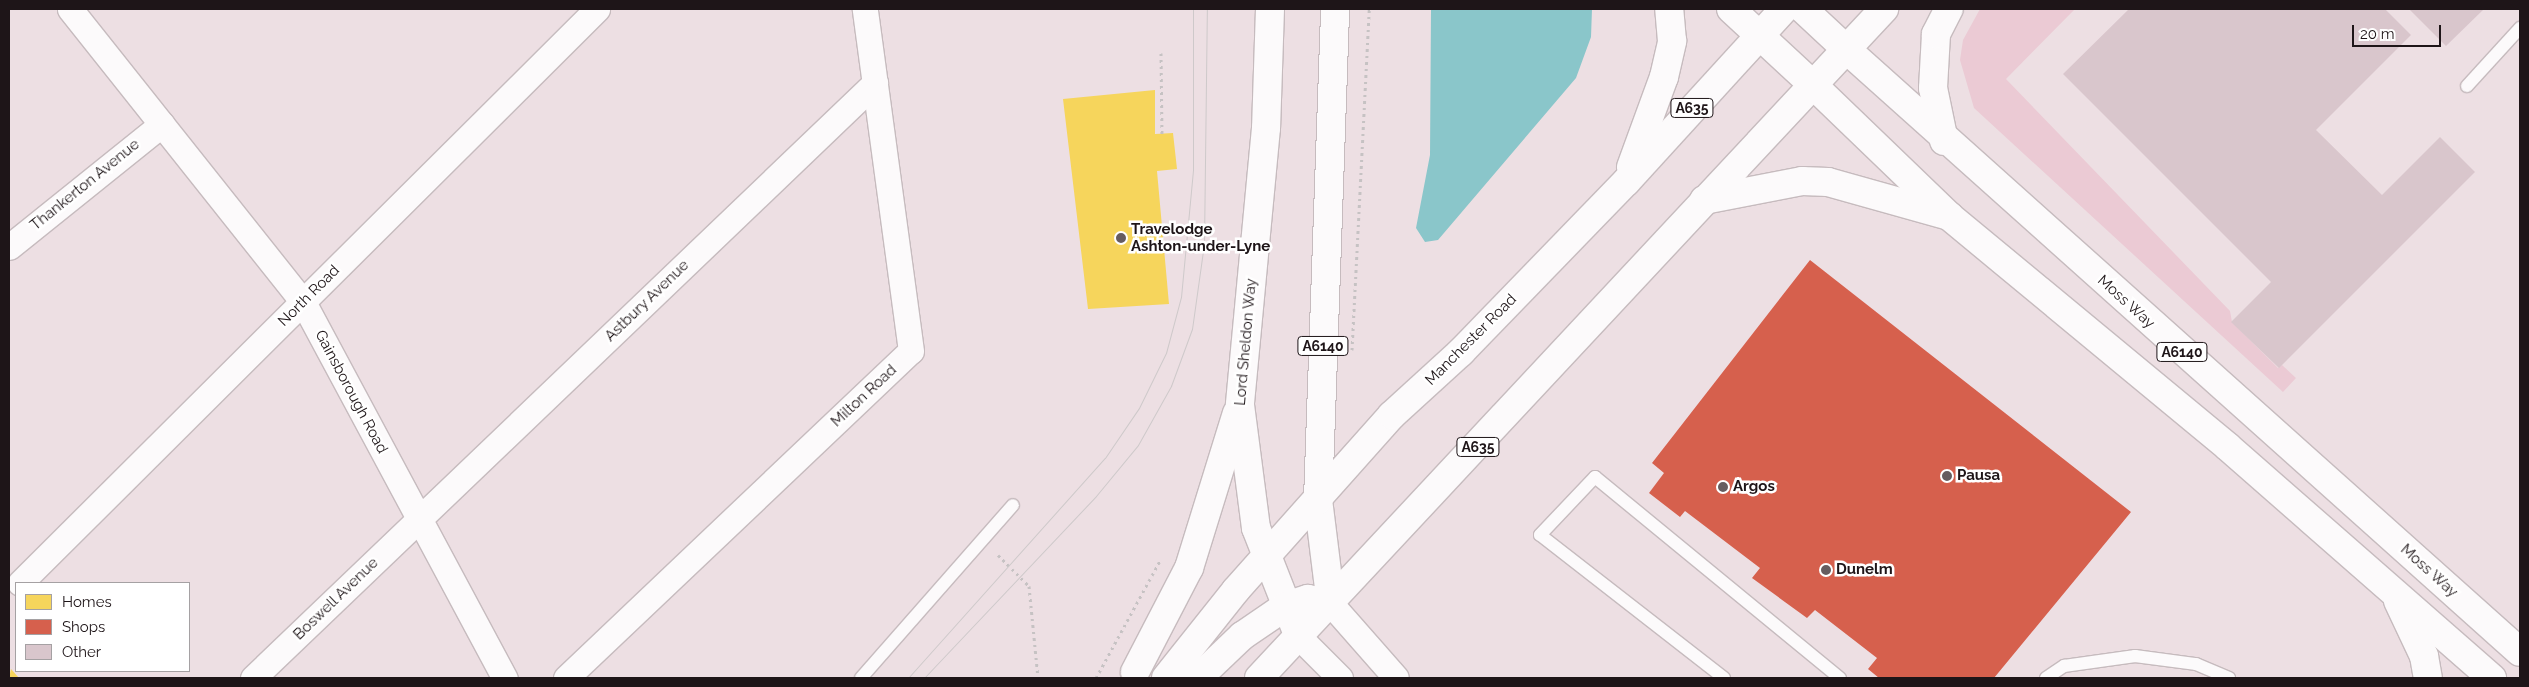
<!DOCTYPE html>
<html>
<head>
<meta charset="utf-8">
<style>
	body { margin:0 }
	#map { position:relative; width:2529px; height:687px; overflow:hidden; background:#eddfe3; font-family:Raleway,sans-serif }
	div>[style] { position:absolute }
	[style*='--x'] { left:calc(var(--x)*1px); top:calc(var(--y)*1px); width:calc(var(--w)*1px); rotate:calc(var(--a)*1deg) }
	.green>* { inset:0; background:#ebcad4 }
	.water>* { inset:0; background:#8ac6ca }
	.homes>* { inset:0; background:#f6d55c }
	.shops>* { inset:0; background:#d6604d }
	.building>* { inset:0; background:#d9c6cc }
	.path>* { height:3px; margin-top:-1.5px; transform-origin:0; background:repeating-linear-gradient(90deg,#c6c2c3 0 2.5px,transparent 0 6.5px) }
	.roads { filter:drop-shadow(1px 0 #c6bbbe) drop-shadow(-1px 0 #c6bbbe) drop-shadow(0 1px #c6bbbe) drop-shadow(0 -1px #c6bbbe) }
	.lane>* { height:12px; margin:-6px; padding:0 6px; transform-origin:6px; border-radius:6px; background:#fcfafb }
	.street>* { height:25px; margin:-12.5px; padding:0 12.5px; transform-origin:12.5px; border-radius:12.5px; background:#fcfafb }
	.primary>* { height:28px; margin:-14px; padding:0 14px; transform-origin:14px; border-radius:14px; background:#fcfafb }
	.highway>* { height:28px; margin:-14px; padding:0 14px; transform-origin:14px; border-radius:14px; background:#fcfafb }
	.tram>* { height:1px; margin:-0.5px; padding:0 0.5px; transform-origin:0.5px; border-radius:0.5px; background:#cec9ca }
	.dots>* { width:14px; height:14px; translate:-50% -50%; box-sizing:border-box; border:2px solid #fff; border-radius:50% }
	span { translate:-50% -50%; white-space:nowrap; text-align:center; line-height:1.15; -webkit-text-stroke:5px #fff; paint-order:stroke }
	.shield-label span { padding:1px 4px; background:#fff; border:1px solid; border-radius:4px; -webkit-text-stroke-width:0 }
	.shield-label { font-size:14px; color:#1e1518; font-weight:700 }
	.street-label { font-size:15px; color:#1e1518 }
	.poi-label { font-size:15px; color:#1e1518; font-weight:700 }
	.left { translate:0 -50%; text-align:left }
	.frame { position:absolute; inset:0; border:10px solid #1e1518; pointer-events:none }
	.legend { position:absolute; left:15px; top:582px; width:175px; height:90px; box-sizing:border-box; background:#fff; border:1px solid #a5a1a3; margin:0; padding:6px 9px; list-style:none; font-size:15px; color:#1e1518 }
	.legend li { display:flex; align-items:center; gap:10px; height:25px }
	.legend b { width:25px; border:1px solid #a5a1a3 }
	.scale { position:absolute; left:2352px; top:25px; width:89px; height:22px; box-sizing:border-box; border:2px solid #1e1518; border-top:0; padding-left:6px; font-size:15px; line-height:18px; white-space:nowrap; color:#1e1518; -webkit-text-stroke:4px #fff; paint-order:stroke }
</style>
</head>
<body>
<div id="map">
	<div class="green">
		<i style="clip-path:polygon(1980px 9px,2075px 9px,2006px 79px,2230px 311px,2232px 322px,2278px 368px,2282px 365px,2296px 378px,2283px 392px,1974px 108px,1960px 60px,1963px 40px)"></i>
	</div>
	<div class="water">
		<i style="clip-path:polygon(1431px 9px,1592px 9px,1591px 37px,1576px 78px,1438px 240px,1425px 242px,1416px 228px,1430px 155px)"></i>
	</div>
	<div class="homes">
		<i style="clip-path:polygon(1155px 90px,1155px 134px,1173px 133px,1177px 169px,1157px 171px,1169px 304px,1088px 309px,1063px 99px)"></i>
		<i style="clip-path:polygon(11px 669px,19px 678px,9px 678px)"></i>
	</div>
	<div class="shops">
		<i style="clip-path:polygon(1810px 260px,2131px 512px,1994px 678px,1879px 678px,1868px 669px,1877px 658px,1815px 610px,1807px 618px,1752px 578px,1760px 568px,1685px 511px,1680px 517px,1649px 493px,1664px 473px,1652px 463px)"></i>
	</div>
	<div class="building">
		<i style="clip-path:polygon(2129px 9px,2385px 9px,2411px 35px,2316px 130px,2382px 195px,2440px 137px,2475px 172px,2279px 368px,2231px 322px,2271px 282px,2063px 74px)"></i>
		<i style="clip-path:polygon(2409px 9px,2484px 9px,2446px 46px)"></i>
	</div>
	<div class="path">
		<i style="--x:1161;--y:53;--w:81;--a:89.3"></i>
		<i style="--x:1352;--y:350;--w:341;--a:-87.1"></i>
		<i style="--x:998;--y:555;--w:44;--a:45"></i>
		<i style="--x:1029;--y:586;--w:92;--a:84.4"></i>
		<i style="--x:1096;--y:678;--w:136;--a:-61.4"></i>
	</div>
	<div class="roads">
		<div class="lane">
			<i style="--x:2467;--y:86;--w:79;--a:-47.6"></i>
			<i style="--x:861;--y:678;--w:230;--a:-48.7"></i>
			<i style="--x:1724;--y:678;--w:233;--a:-142.1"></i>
			<i style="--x:1540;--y:535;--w:80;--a:-46.5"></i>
			<i style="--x:1595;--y:477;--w:317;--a:39.4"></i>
			<i style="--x:2046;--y:678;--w:22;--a:-34"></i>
			<i style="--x:2064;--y:666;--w:72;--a:-8"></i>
			<i style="--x:2135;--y:656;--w:62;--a:7.5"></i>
			<i style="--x:2196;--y:664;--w:36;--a:23"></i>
		</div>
		<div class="street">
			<i style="--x:70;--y:9;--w:374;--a:51.5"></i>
			<i style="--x:303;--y:302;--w:427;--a:61.8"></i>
			<i style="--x:9;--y:247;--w:196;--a:-38.8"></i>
			<i style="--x:20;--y:583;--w:814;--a:-44.85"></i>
			<i style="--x:1331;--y:604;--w:98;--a:48.7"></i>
			<i style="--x:1299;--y:637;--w:58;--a:45"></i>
			<i style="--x:253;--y:678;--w:861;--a:-43.73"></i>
			<i style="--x:566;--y:678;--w:475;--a:-43.5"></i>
			<i style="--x:911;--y:351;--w:345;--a:-97.7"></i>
		</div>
		<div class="primary">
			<i style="--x:1846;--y:49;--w:904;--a:41.82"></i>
			<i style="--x:1812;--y:84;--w:190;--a:43.9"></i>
			<i style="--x:1949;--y:216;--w:362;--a:39.6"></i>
			<i style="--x:2228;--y:447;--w:351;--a:41.2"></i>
			<i style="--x:1944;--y:141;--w:54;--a:-101.7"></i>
			<i style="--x:1933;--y:88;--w:54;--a:-86.8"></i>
			<i style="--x:1936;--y:34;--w:28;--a:-63"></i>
			<i style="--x:1704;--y:200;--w:100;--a:-11"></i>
			<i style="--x:1802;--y:181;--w:26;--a:2"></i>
			<i style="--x:1828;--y:182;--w:126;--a:15.7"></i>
			<i style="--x:2398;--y:601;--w:61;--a:64.7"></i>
			<i style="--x:2424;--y:656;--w:22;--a:80"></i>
		</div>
		<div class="highway">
			<i style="--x:1270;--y:9;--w:119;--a:91.9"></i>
			<i style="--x:1266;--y:128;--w:278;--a:95.4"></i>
			<i style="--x:1240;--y:405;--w:124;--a:82.6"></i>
			<i style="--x:1256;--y:528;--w:117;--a:68.5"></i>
			<i style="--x:1731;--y:9;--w:110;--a:42.8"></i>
			<i style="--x:1803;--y:9;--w:59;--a:42.9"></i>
			<i style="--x:1631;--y:167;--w:96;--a:-69.9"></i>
			<i style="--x:1664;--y:77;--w:37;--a:-77"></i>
			<i style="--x:1672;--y:41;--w:32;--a:-95"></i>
			<i style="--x:1331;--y:604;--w:105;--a:-97.1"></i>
			<i style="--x:1318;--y:500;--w:491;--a:-88"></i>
			<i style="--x:1135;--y:672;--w:117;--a:-62.6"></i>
			<i style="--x:1189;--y:568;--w:162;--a:-72.8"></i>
			<i style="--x:1166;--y:678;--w:112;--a:-51.5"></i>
			<i style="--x:1236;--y:590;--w:234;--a:-48.3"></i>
			<i style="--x:1392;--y:415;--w:93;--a:-42.4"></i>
			<i style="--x:1461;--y:352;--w:237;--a:-45.9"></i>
			<i style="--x:1626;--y:182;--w:234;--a:-47.6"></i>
			<i style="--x:1198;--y:678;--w:61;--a:-43.7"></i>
			<i style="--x:1242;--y:636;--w:53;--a:-34.3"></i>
			<i style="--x:1286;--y:606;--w:23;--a:-18"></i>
			<i style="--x:1308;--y:599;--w:24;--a:12"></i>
			<i style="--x:1259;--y:678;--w:916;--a:-46.95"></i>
		</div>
	</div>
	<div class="tram">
		<i style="--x:908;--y:678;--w:295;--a:-48.2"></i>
		<i style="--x:1105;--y:458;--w:60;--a:-55.8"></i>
		<i style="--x:1139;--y:408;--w:61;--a:-63.9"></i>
		<i style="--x:1166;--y:353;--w:58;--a:-75"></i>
		<i style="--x:1181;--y:297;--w:128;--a:-84.6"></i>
		<i style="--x:1193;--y:170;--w:161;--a:-90"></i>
		<i style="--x:924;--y:678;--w:250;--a:-46.6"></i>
		<i style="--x:1096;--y:496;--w:66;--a:-50.5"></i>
		<i style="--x:1138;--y:445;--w:68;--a:-60.8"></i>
		<i style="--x:1171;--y:386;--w:61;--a:-69.8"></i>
		<i style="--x:1192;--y:329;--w:86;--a:-82"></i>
		<i style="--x:1204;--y:244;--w:235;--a:-89.3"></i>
	</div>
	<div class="dots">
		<i style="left:1121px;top:238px;background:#665c5f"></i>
		<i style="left:1947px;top:476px;background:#665c5f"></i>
		<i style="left:1723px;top:487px;background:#665c5f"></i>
		<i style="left:1826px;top:570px;background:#665c5f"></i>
	</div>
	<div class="shield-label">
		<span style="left:1692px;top:108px">A635</span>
		<span style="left:1323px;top:346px">A6140</span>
		<span style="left:2182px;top:352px">A6140</span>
		<span style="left:1478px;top:447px">A635</span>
	</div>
	<div class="street-label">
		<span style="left:85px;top:185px;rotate:-39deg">Thankerton Avenue</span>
		<span style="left:309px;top:296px;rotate:-45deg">North Road</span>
		<span style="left:647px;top:301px;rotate:-44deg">Astbury Avenue</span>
		<span style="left:2126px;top:302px;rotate:42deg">Moss Way</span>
		<span style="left:1471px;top:340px;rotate:-45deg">Manchester Road</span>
		<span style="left:1246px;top:342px;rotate:-85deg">Lord Sheldon Way</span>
		<span style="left:351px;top:392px;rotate:62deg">Gainsborough Road</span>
		<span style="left:864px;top:396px;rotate:-43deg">Milton Road</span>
		<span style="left:2429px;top:571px;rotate:42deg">Moss Way</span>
		<span style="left:336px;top:599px;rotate:-44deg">Boswell Avenue</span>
	</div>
	<div class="poi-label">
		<span class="left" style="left:1131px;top:238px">Travelodge<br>Ashton-under-Lyne</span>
		<span class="left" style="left:1957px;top:476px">Pausa</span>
		<span class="left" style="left:1733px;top:487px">Argos</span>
		<span class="left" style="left:1836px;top:570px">Dunelm</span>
	</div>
	<div class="frame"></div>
	<ul class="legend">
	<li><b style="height:14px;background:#f6d55c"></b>Homes</li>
	<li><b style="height:14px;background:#d6604d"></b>Shops</li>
	<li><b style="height:14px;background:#d9c6cc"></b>Other</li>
	</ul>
	<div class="scale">20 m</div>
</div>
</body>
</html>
